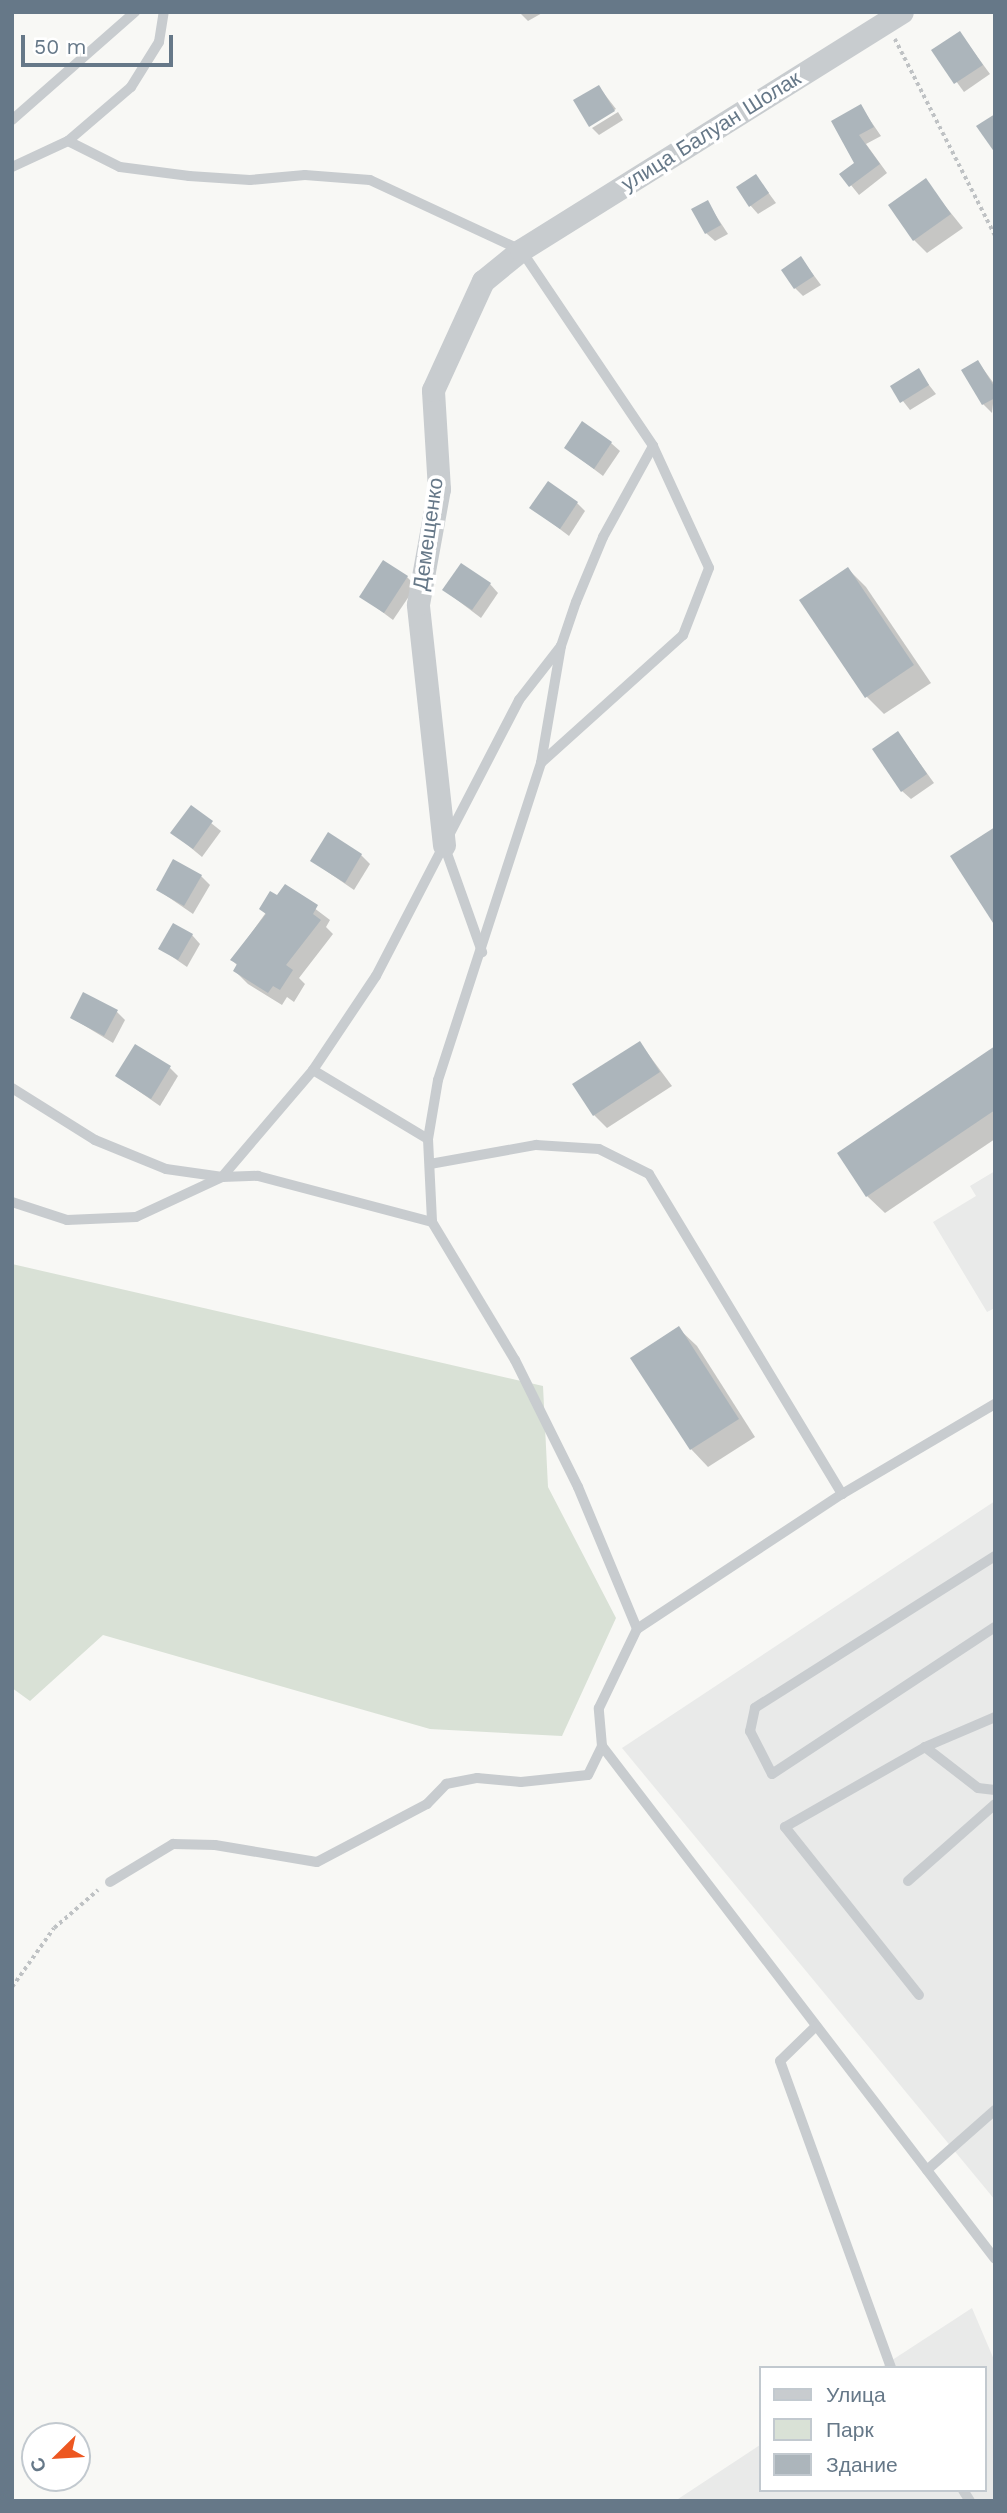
<!DOCTYPE html>
<html>
<head>
<meta charset="utf-8">
<style>
	body { margin:0 }
	#map { position:relative; width:1007px; height:2513px; overflow:hidden; background:#f8f8f5; font-family:"Work Sans",sans-serif }
	div>[style] { position:absolute }
	[style*='--x'] { left:calc(var(--x)*1px); top:calc(var(--y)*1px); width:calc(var(--w)*1px); rotate:calc(var(--a)*1deg) }
	.built>* { inset:0; background:#e9eae9 }
	.green>* { inset:0; background:#d9e1d6 }
	.shadow>* { inset:0; background:#0003 }
	.building>* { inset:0; background:#acb5bb }
	.path>* { height:3.5px; margin-top:-1.75px; transform-origin:0; background:repeating-linear-gradient(90deg,#bfc2c4 0 3.5px,transparent 0 7px) }
	.service>* { height:10px; margin:-5px; padding:0 5px; transform-origin:5px; border-radius:5px; background:#c8cccf }
	.minor>* { height:23px; margin:-11.5px; padding:0 11.5px; transform-origin:11.5px; border-radius:11.5px; background:#c8cccf }
	span { translate:-50% -50%; white-space:nowrap; text-align:center; line-height:1.15; -webkit-text-stroke:7px #fff; paint-order:stroke }
	.street-label { font-size:21px; color:#667888 }
	.frame { position:absolute; inset:0; border:14px solid #667888; pointer-events:none }
	.legend { position:absolute; left:759px; top:2366px; width:228px; height:126px; box-sizing:border-box; background:#fff; border:2px solid #c2c9cf; margin:0; padding:9px 12px; list-style:none; font-size:21px; color:#667888 }
	.legend li { display:flex; align-items:center; gap:14px; height:35px }
	.legend b { width:35px; border:2px solid #c2c9cf }
	.north { position:absolute; left:21px; top:2422px; width:70px; height:70px; box-sizing:border-box; background:#fff; border:2px solid #c2c9cf; border-radius:50%; rotate:246deg; font-size:19px; font-weight:700; line-height:28px; text-align:center; color:#667888 }
	.north::after { content:''; display:block; margin:auto; width:24px; height:32px; background:#ed5721; clip-path:polygon(50% 0,100% 100%,50% 72%,0 100%) }
	.scale { position:absolute; left:21px; top:35px; width:152px; height:32px; box-sizing:border-box; border:4px solid #667888; border-top:0; padding-left:9px; font-size:21px; line-height:24px; white-space:nowrap; color:#667888; -webkit-text-stroke:5px #fff; paint-order:stroke }
</style>
</head>
<body>
<div id="map">
	<div class="built">
		<i style="clip-path:polygon(995px 1171px,995px 1308px,987px 1312px,933px 1222px,976px 1196px,970px 1186px)"></i>
		<i style="clip-path:polygon(995px 1501px,995px 2200px,622px 1748px)"></i>
		<i style="clip-path:polygon(972px 2308px,995px 2362px,995px 2501px,675px 2501px,760px 2445px,760px 2490px,984px 2490px,984px 2368px,880px 2368px)"></i>
	</div>
	<div class="green">
		<i style="clip-path:polygon(12px 1264px,543px 1386px,548px 1487px,616px 1618px,562px 1736px,430px 1729px,103px 1635px,30px 1701px,12px 1688px)"></i>
	</div>
	<div class="shadow">
		<i style="clip-path:polygon(519px 12px,544px 12px,528px 21px)"></i>
		<i style="clip-path:polygon(960px 33px,990px 74px,964px 92px,934px 51px)"></i>
		<i style="clip-path:polygon(599px 87px,616px 109px,590px 124px)"></i>
		<i style="clip-path:polygon(861px 107px,881px 136px,866px 144px,887px 173px,859px 195px,842px 174px,857px 163px)"></i>
		<i style="clip-path:polygon(618px 112px,623px 120px,599px 135px,592px 128px)"></i>
		<i style="clip-path:polygon(756px 176px,776px 203px,758px 214px,750px 205px)"></i>
		<i style="clip-path:polygon(925px 181px,963px 228px,927px 253px,914px 240px)"></i>
		<i style="clip-path:polygon(707px 202px,728px 234px,715px 241px,706px 233px)"></i>
		<i style="clip-path:polygon(801px 258px,821px 285px,803px 296px,795px 288px)"></i>
		<i style="clip-path:polygon(978px 362px,995px 385px,992px 413px,983px 404px)"></i>
		<i style="clip-path:polygon(918px 371px,936px 394px,910px 410px,892px 387px)"></i>
		<i style="clip-path:polygon(611px 443px,620px 451px,603px 476px,566px 448px)"></i>
		<i style="clip-path:polygon(577px 503px,585px 511px,569px 536px,532px 508px)"></i>
		<i style="clip-path:polygon(848px 569px,866px 587px,931px 683px,884px 714px,867px 697px)"></i>
		<i style="clip-path:polygon(407px 577px,416px 586px,393px 620px,361px 596px)"></i>
		<i style="clip-path:polygon(490px 584px,498px 593px,481px 618px,444px 590px)"></i>
		<i style="clip-path:polygon(898px 733px,934px 783px,911px 799px,902px 791px)"></i>
		<i style="clip-path:polygon(191px 807px,221px 831px,202px 857px,173px 833px)"></i>
		<i style="clip-path:polygon(361px 855px,370px 864px,354px 890px,312px 861px)"></i>
		<i style="clip-path:polygon(201px 876px,210px 885px,193px 914px,158px 890px)"></i>
		<i style="clip-path:polygon(285px 886px,330px 920px,326px 927px,333px 934px,299px 978px,305px 984px,294px 1002px,287px 997px,282px 1005px,248px 984px,235px 971px,238px 966px,232px 960px)"></i>
		<i style="clip-path:polygon(192px 935px,200px 944px,187px 967px,161px 949px)"></i>
		<i style="clip-path:polygon(117px 1012px,125px 1020px,113px 1043px,72px 1018px)"></i>
		<i style="clip-path:polygon(640px 1043px,672px 1086px,607px 1128px,594px 1115px)"></i>
		<i style="clip-path:polygon(995px 1048px,995px 1139px,885px 1213px,867px 1196px)"></i>
		<i style="clip-path:polygon(170px 1068px,178px 1076px,160px 1106px,117px 1076px)"></i>
		<i style="clip-path:polygon(679px 1329px,697px 1346px,755px 1437px,708px 1467px,691px 1449px)"></i>
	</div>
	<div class="building">
		<i style="clip-path:polygon(960px 31px,983px 65px,954px 84px,931px 50px)"></i>
		<i style="clip-path:polygon(599px 85px,615px 111px,589px 127px,573px 100px)"></i>
		<i style="clip-path:polygon(861px 104px,874px 127px,859px 135px,880px 164px,849px 187px,839px 174px,854px 163px,831px 121px)"></i>
		<i style="clip-path:polygon(995px 114px,995px 153px,976px 126px)"></i>
		<i style="clip-path:polygon(756px 174px,769px 193px,749px 207px,736px 187px)"></i>
		<i style="clip-path:polygon(926px 178px,951px 214px,913px 241px,888px 205px)"></i>
		<i style="clip-path:polygon(708px 200px,721px 225px,705px 234px,691px 209px)"></i>
		<i style="clip-path:polygon(801px 256px,814px 276px,794px 289px,781px 270px)"></i>
		<i style="clip-path:polygon(978px 360px,995px 388px,995px 398px,982px 405px,961px 370px)"></i>
		<i style="clip-path:polygon(919px 368px,929px 385px,900px 403px,890px 386px)"></i>
		<i style="clip-path:polygon(582px 421px,612px 442px,594px 469px,564px 448px)"></i>
		<i style="clip-path:polygon(548px 481px,578px 502px,560px 529px,529px 508px)"></i>
		<i style="clip-path:polygon(383px 560px,408px 576px,384px 613px,359px 597px)"></i>
		<i style="clip-path:polygon(461px 563px,491px 583px,472px 610px,442px 590px)"></i>
		<i style="clip-path:polygon(848px 567px,914px 665px,865px 698px,799px 600px)"></i>
		<i style="clip-path:polygon(898px 731px,927px 774px,901px 792px,872px 749px)"></i>
		<i style="clip-path:polygon(191px 805px,213px 821px,193px 849px,170px 833px)"></i>
		<i style="clip-path:polygon(995px 827px,995px 926px,950px 856px)"></i>
		<i style="clip-path:polygon(328px 832px,362px 854px,345px 883px,310px 861px)"></i>
		<i style="clip-path:polygon(173px 859px,202px 875px,184px 906px,156px 890px)"></i>
		<i style="clip-path:polygon(285px 884px,318px 905px,313px 914px,321px 920px,286px 965px,293px 970px,280px 990px,273px 986px,268px 993px,233px 971px,237px 964px,230px 960px,266px 914px,259px 909px,270px 891px,277px 895px)"></i>
		<i style="clip-path:polygon(173px 923px,193px 934px,178px 960px,158px 949px)"></i>
		<i style="clip-path:polygon(83px 992px,118px 1010px,104px 1036px,70px 1018px)"></i>
		<i style="clip-path:polygon(640px 1041px,660px 1072px,593px 1116px,572px 1084px)"></i>
		<i style="clip-path:polygon(135px 1044px,171px 1066px,151px 1099px,115px 1076px)"></i>
		<i style="clip-path:polygon(995px 1046px,995px 1110px,866px 1197px,837px 1153px)"></i>
		<i style="clip-path:polygon(679px 1326px,739px 1419px,690px 1450px,630px 1358px)"></i>
	</div>
	<div class="path">
		<i style="--x:895;--y:39;--w:220;--a:63"></i>
		<i style="--x:12;--y:1987;--w:72;--a:-54.6"></i>
		<i style="--x:54;--y:1928;--w:58;--a:-40.8"></i>
	</div>
	<div class="service">
		<i style="--x:12;--y:120;--w:164;--a:-41.3"></i>
		<i style="--x:68;--y:141;--w:83;--a:-40.6"></i>
		<i style="--x:131;--y:87;--w:53;--a:-58.1"></i>
		<i style="--x:159;--y:42;--w:30;--a:-81"></i>
		<i style="--x:12;--y:167;--w:62;--a:-24.9"></i>
		<i style="--x:68;--y:141;--w:58;--a:26.6"></i>
		<i style="--x:120;--y:167;--w:70;--a:7.4"></i>
		<i style="--x:189;--y:176;--w:61;--a:3.8"></i>
		<i style="--x:250;--y:180;--w:55;--a:-5.2"></i>
		<i style="--x:305;--y:175;--w:65;--a:4.4"></i>
		<i style="--x:370;--y:180;--w:166;--a:24.9"></i>
		<i style="--x:521;--y:250;--w:236;--a:56"></i>
		<i style="--x:653;--y:446;--w:134;--a:65.3"></i>
		<i style="--x:709;--y:568;--w:72;--a:111.2"></i>
		<i style="--x:683;--y:635;--w:191;--a:138"></i>
		<i style="--x:541;--y:763;--w:333;--a:108"></i>
		<i style="--x:438;--y:1080;--w:60;--a:99.6"></i>
		<i style="--x:428;--y:1139;--w:83;--a:87.2"></i>
		<i style="--x:541;--y:763;--w:119;--a:-80.3"></i>
		<i style="--x:561;--y:646;--w:46;--a:-71.2"></i>
		<i style="--x:576;--y:602;--w:70;--a:-67.4"></i>
		<i style="--x:603;--y:537;--w:104;--a:-61.2"></i>
		<i style="--x:444;--y:845;--w:114;--a:70.4"></i>
		<i style="--x:313;--y:1070;--w:134;--a:31"></i>
		<i style="--x:12;--y:1088;--w:98;--a:32.1"></i>
		<i style="--x:95;--y:1140;--w:77;--a:22.2"></i>
		<i style="--x:166;--y:1169;--w:57;--a:8.1"></i>
		<i style="--x:222;--y:1177;--w:140;--a:-49.6"></i>
		<i style="--x:313;--y:1070;--w:113;--a:-56.2"></i>
		<i style="--x:376;--y:976;--w:311;--a:-62.6"></i>
		<i style="--x:519;--y:700;--w:68;--a:-52.1"></i>
		<i style="--x:430;--y:1164;--w:108;--a:-10.2"></i>
		<i style="--x:536;--y:1145;--w:63;--a:3.6"></i>
		<i style="--x:599;--y:1149;--w:56;--a:26.6"></i>
		<i style="--x:649;--y:1174;--w:374;--a:58.9"></i>
		<i style="--x:12;--y:1202;--w:58;--a:18.1"></i>
		<i style="--x:67;--y:1220;--w:69;--a:-2.5"></i>
		<i style="--x:136;--y:1217;--w:95;--a:-24.9"></i>
		<i style="--x:222;--y:1177;--w:36;--a:-2"></i>
		<i style="--x:258;--y:1176;--w:180;--a:14.8"></i>
		<i style="--x:432;--y:1222;--w:161;--a:59"></i>
		<i style="--x:515;--y:1360;--w:142;--a:63.6"></i>
		<i style="--x:578;--y:1487;--w:154;--a:67.4"></i>
		<i style="--x:995;--y:1556;--w:284;--a:147.7"></i>
		<i style="--x:755;--y:1708;--w:24;--a:102"></i>
		<i style="--x:750;--y:1731;--w:48;--a:62.9"></i>
		<i style="--x:772;--y:1774;--w:267;--a:-33.4"></i>
		<i style="--x:602;--y:1746;--w:646;--a:52.54"></i>
		<i style="--x:925;--y:1747;--w:76;--a:-23.2"></i>
		<i style="--x:908;--y:1881;--w:116;--a:-41.5"></i>
		<i style="--x:110;--y:1882;--w:74;--a:-31.1"></i>
		<i style="--x:173;--y:1844;--w:42;--a:1.4"></i>
		<i style="--x:215;--y:1845;--w:103;--a:9.5"></i>
		<i style="--x:317;--y:1862;--w:124;--a:-27.8"></i>
		<i style="--x:427;--y:1804;--w:28;--a:-46"></i>
		<i style="--x:446;--y:1784;--w:32;--a:-11"></i>
		<i style="--x:477;--y:1778;--w:44;--a:5.2"></i>
		<i style="--x:521;--y:1782;--w:67;--a:-6"></i>
		<i style="--x:588;--y:1775;--w:32;--a:-64"></i>
		<i style="--x:602;--y:1746;--w:38;--a:-95"></i>
		<i style="--x:599;--y:1708;--w:88;--a:-64.3"></i>
		<i style="--x:637;--y:1629;--w:245;--a:-33.4"></i>
		<i style="--x:842;--y:1494;--w:178;--a:-30.5"></i>
		<i style="--x:919;--y:1995;--w:215;--a:-128.6"></i>
		<i style="--x:785;--y:1827;--w:161;--a:-29.7"></i>
		<i style="--x:925;--y:1747;--w:67;--a:37.7"></i>
		<i style="--x:978;--y:1788;--w:17;--a:7"></i>
		<i style="--x:816;--y:2026;--w:50;--a:135.8"></i>
		<i style="--x:780;--y:2061;--w:326;--a:70.1"></i>
		<i style="--x:927;--y:2170;--w:91;--a:-41.4"></i>
		<i style="--x:963;--y:2490;--w:13;--a:58"></i>
	</div>
	<div class="minor">
		<i style="--x:444;--y:845;--w:242;--a:-96.2"></i>
		<i style="--x:418;--y:604;--w:117;--a:-79.7"></i>
		<i style="--x:439;--y:489;--w:99;--a:-93.5"></i>
		<i style="--x:433;--y:390;--w:120;--a:-65.4"></i>
		<i style="--x:483;--y:281;--w:49;--a:-39.2"></i>
		<i style="--x:521;--y:250;--w:449;--a:-32"></i>
	</div>
	<div class="street-label">
		<span style="left:711px;top:131px;rotate:-32deg">улица Балуан Шолак</span>
		<span style="left:428px;top:534px;rotate:-82deg">Демещенко</span>
	</div>
	<div class="frame"></div>
	<ul class="legend">
	<li><b style="height:9px;background:#c8cccf"></b>Улица</li>
	<li><b style="height:19px;background:#d9e1d6"></b>Парк</li>
	<li><b style="height:19px;background:#acb5bb"></b>Здание</li>
	</ul>
	<div class="north">С</div>
	<div class="scale">50 m</div>
</div>
</body>
</html>
